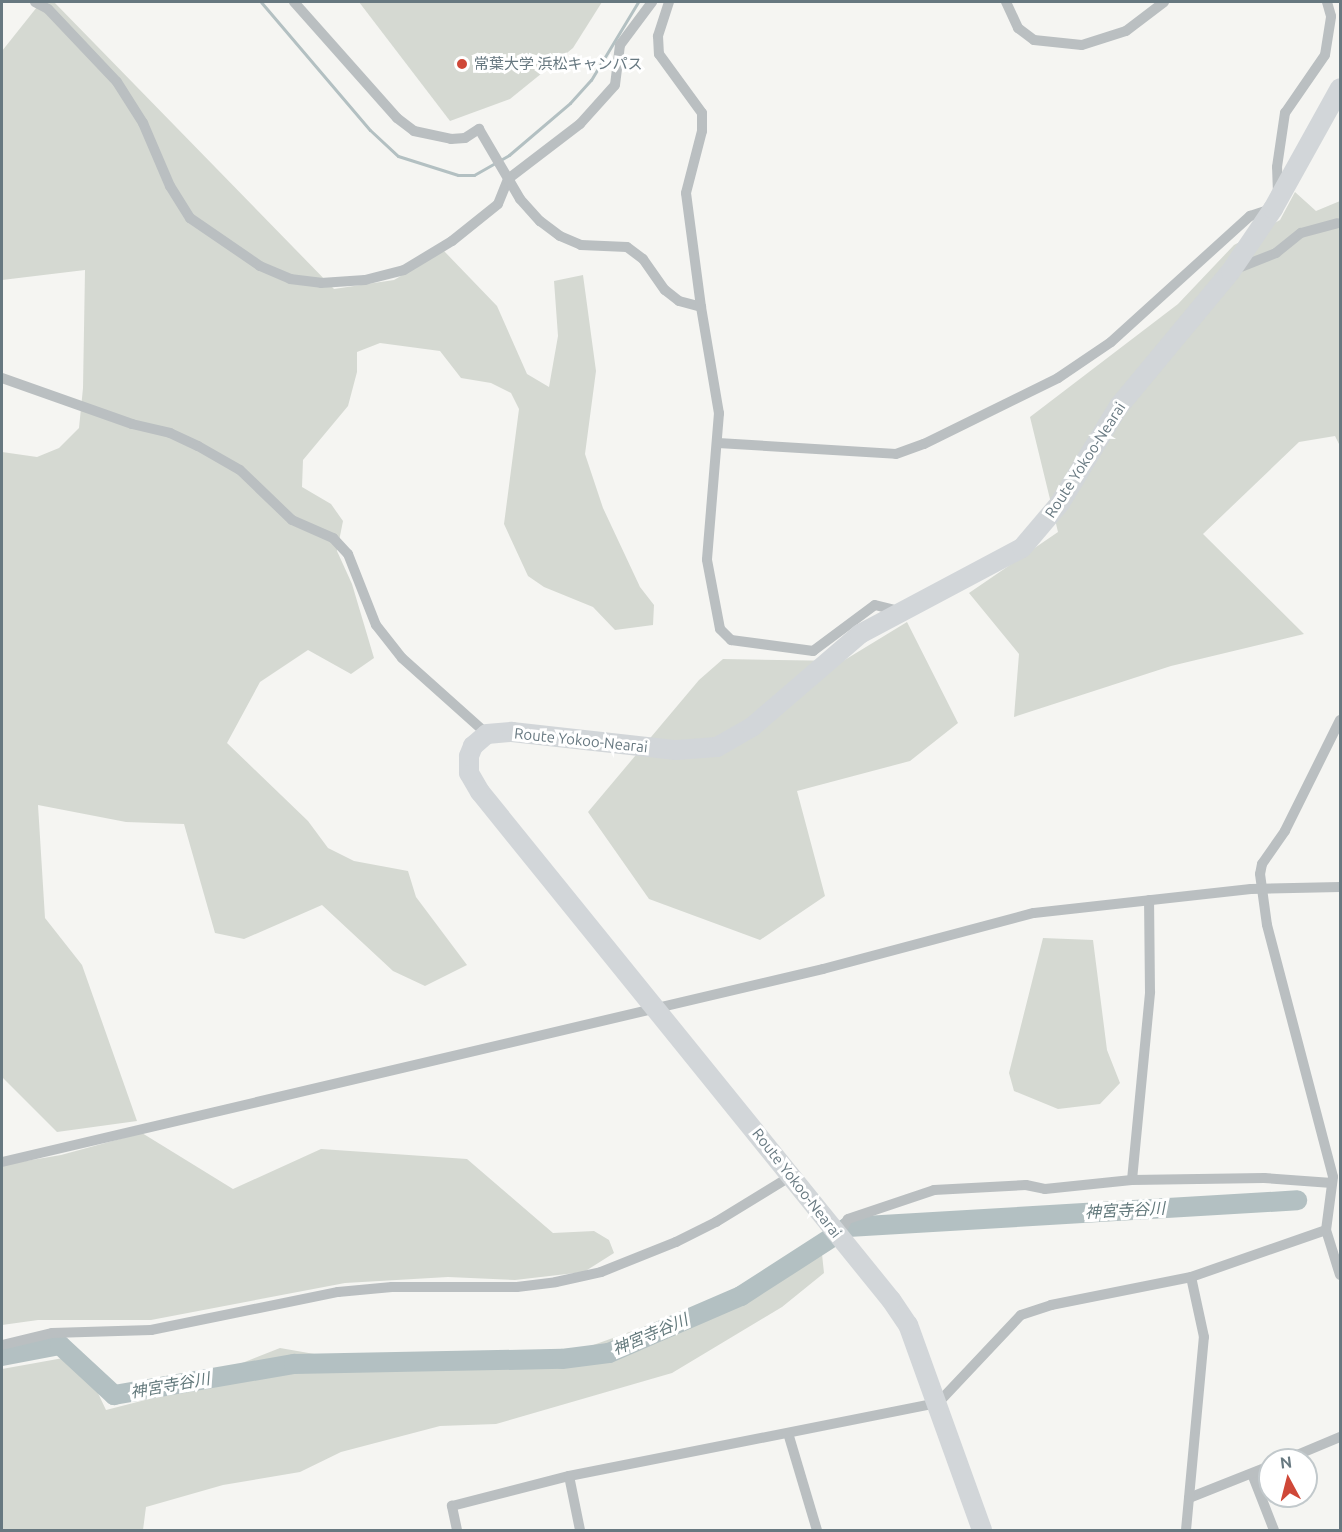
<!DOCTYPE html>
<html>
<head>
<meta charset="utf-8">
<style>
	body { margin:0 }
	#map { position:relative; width:1342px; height:1532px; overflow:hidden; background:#f5f5f2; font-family:Ubuntu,"Noto Sans JP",sans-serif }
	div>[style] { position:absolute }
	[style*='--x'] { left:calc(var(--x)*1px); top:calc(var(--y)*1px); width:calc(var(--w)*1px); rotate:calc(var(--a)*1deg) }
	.green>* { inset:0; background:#d5d9d2 }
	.stream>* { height:3px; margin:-1.5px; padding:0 1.5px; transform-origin:1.5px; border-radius:1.5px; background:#b3c0c2 }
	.river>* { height:20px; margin:-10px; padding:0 10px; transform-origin:10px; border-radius:10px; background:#b3c0c2 }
	.minor>* { height:10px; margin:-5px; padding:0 5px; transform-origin:5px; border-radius:5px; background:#babfc1 }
	.major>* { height:20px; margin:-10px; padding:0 10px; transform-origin:10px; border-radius:10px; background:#d2d6d9 }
	.dots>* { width:16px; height:16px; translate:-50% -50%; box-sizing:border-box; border:3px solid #fff; border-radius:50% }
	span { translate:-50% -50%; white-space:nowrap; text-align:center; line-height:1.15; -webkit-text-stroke:6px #fff; paint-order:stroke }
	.poi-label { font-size:15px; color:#677880 }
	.left { translate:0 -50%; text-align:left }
	.street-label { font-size:15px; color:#677880 }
	.water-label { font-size:16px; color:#63797c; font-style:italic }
	.frame { position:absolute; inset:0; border:3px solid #677880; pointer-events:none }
	.north { position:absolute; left:1258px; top:1448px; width:60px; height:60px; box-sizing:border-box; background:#fff; border:2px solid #c2c9cc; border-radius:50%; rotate:353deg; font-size:16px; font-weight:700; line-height:24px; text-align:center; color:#677880 }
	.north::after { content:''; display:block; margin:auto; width:21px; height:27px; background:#cf4838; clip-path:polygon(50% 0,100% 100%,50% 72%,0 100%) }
</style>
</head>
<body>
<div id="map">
	<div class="green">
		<i style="clip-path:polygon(41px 2px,54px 2px,334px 289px,394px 280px,444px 251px,497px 306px,527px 374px,549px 387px,558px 336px,554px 281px,583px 275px,596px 371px,585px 454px,603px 508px,640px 587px,654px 605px,653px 625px,615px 630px,593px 607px,544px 587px,528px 576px,504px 524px,519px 409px,511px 393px,491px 383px,461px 378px,440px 351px,380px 343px,357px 352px,357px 372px,348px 406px,303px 460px,302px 487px,331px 504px,343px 521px,337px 551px,352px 584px,374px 658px,351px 674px,308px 650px,260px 682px,227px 743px,308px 821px,328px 848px,354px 861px,408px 871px,416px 897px,467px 965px,425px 986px,393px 971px,322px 905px,244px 939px,215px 933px,184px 824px,126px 822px,38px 805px,45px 918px,82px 965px,137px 1121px,57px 1132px,2px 1077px,2px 452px,37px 457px,59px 448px,79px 428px,83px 388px,85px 270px,2px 280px,2px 51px)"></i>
		<i style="clip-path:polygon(359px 2px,602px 2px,573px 48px,510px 99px,450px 121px)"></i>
		<i style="clip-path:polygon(1295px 192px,1316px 211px,1340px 201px,1340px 446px,1335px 436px,1299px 442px,1203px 534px,1304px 634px,1171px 666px,1014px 717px,1019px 654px,969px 593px,1058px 532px,1030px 417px,1178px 304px,1234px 245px,1280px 220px)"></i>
		<i style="clip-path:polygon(907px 622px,958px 723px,910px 761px,797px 791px,825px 896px,760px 940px,649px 899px,588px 812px,699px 680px,723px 659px,843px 661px)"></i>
		<i style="clip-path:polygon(1043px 938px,1093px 940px,1107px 1050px,1120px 1083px,1100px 1104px,1058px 1109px,1014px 1091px,1009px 1073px)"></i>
		<i style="clip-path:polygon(142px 1133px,233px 1189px,321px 1149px,467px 1159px,553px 1233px,594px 1231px,609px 1240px,614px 1253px,584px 1272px,515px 1280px,448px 1277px,345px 1283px,151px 1320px,38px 1320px,2px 1325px,2px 1165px,61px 1155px)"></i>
		<i style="clip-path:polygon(822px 1254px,824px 1273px,782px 1307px,672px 1373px,496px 1424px,440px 1426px,341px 1452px,300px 1472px,223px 1485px,146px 1507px,143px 1530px,2px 1530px,2px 1369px,80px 1355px,106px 1410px,153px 1398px,280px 1348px,343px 1359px,585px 1348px,699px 1307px)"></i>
	</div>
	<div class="stream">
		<i style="--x:261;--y:2;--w:168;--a:49.6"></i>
		<i style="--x:370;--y:130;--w:38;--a:43"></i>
		<i style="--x:398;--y:156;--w:63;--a:17.6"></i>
		<i style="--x:458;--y:175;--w:16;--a:0"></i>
		<i style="--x:474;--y:175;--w:40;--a:-29.7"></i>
		<i style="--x:509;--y:155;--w:80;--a:-40.4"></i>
		<i style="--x:570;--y:103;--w:31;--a:-48"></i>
		<i style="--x:591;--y:80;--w:91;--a:-58.9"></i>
	</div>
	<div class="river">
		<i style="--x:2;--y:1356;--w:59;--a:-10.7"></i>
		<i style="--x:60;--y:1345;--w:74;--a:42.8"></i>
		<i style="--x:114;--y:1395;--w:183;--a:-9.8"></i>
		<i style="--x:294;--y:1364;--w:268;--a:-1.1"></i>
		<i style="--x:562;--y:1359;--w:47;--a:-7.3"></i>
		<i style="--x:609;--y:1353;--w:144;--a:-23.4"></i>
		<i style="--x:741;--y:1296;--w:127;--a:-32.8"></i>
		<i style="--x:848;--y:1227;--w:450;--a:-3.4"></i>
	</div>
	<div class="minor">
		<i style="--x:35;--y:2;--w:15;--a:28"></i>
		<i style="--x:48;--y:9;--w:100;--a:46.6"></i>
		<i style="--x:117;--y:82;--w:49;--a:57.6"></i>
		<i style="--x:143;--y:123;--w:69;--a:66.8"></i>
		<i style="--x:170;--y:186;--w:38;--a:58"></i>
		<i style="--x:190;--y:218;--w:85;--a:34.4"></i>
		<i style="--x:260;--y:266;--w:33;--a:23"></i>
		<i style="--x:290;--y:279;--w:31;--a:7"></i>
		<i style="--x:321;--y:283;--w:44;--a:-3.9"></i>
		<i style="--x:365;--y:280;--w:40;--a:-14.4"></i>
		<i style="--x:404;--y:270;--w:56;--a:-31.1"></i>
		<i style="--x:452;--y:241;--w:59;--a:-38.8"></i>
		<i style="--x:498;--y:204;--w:27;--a:-68"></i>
		<i style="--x:508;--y:179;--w:91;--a:-37.4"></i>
		<i style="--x:580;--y:124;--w:52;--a:-48.1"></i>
		<i style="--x:615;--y:85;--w:40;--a:-82.9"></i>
		<i style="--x:620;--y:45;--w:54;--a:-53.3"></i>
		<i style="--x:294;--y:2;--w:155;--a:48.4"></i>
		<i style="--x:397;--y:118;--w:21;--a:37"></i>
		<i style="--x:414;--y:131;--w:38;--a:12"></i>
		<i style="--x:451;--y:139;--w:14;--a:-4"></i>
		<i style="--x:465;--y:138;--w:17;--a:-33"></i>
		<i style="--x:479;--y:129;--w:81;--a:59.6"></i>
		<i style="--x:520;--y:199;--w:30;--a:48"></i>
		<i style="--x:540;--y:221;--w:25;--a:37"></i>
		<i style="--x:560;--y:236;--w:23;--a:23"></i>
		<i style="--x:581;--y:245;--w:46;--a:2.5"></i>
		<i style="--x:627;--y:247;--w:20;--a:37"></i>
		<i style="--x:643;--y:259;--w:38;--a:55"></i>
		<i style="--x:665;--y:290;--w:18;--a:38"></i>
		<i style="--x:679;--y:301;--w:23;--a:15"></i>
		<i style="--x:701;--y:307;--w:108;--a:80.4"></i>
		<i style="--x:719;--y:413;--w:147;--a:94.7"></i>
		<i style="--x:707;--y:560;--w:70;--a:79.3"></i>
		<i style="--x:720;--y:629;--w:16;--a:45"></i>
		<i style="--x:731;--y:640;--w:83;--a:7.6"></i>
		<i style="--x:813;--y:651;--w:77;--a:-36.6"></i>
		<i style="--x:875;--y:605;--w:25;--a:14"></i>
		<i style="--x:669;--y:2;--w:36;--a:108"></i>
		<i style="--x:658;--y:36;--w:18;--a:87"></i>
		<i style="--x:659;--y:54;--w:73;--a:53.9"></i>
		<i style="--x:702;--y:113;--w:18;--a:90"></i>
		<i style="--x:702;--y:131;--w:64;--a:104.5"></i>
		<i style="--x:686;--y:193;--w:115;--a:82.5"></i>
		<i style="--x:1006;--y:2;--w:29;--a:65"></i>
		<i style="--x:1018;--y:28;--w:20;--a:37"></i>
		<i style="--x:1034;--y:40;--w:48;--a:5.9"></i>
		<i style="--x:1082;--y:45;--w:46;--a:-17.7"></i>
		<i style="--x:1126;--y:31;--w:48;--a:-37.3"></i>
		<i style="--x:1278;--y:194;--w:27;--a:-92"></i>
		<i style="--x:1277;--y:167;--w:55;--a:-81.6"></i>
		<i style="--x:1285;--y:113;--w:70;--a:-55.4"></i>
		<i style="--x:1325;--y:55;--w:39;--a:-81"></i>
		<i style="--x:1331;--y:16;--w:15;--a:-106"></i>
		<i style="--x:1233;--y:270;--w:46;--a:-21.6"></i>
		<i style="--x:1276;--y:253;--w:32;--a:-39"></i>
		<i style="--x:1301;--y:233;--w:38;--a:-15"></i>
		<i style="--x:2;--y:378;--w:138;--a:19.5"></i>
		<i style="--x:132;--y:424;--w:39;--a:13"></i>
		<i style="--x:170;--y:433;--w:31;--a:25"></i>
		<i style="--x:198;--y:446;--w:48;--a:29.7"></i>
		<i style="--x:240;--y:470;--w:72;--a:43.9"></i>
		<i style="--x:292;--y:520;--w:45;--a:23.7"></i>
		<i style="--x:333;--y:538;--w:22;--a:47"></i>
		<i style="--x:348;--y:554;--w:76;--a:68.5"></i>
		<i style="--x:376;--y:625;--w:42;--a:51.8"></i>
		<i style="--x:402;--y:658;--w:114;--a:41.8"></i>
		<i style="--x:718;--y:443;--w:178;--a:3.5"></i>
		<i style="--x:896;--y:454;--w:30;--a:-20"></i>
		<i style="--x:924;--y:444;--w:149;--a:-26.2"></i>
		<i style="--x:1058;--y:378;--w:64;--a:-34.2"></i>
		<i style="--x:1111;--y:342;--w:188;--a:-42.2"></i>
		<i style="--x:1250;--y:216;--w:20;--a:-18"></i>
		<i style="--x:1340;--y:720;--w:124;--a:116.4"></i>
		<i style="--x:1285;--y:831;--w:40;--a:124.9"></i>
		<i style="--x:1262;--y:864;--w:10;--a:101"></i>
		<i style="--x:1260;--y:874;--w:51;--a:82.2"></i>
		<i style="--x:1267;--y:925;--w:260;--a:75.3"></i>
		<i style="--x:1333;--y:1177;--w:53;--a:97.5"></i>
		<i style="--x:1326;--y:1230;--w:47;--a:72.7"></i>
		<i style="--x:2;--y:1162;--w:843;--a:-13.23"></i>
		<i style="--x:823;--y:969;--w:218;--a:-14.9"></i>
		<i style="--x:1034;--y:913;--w:218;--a:-6.3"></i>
		<i style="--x:1251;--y:889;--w:89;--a:-1.3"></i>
		<i style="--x:1132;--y:1180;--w:189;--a:-84.5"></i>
		<i style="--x:1150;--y:992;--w:92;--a:-90.6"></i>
		<i style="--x:839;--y:1235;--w:18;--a:-61"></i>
		<i style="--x:848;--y:1219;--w:91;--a:-18.6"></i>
		<i style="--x:934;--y:1190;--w:92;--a:-3.1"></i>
		<i style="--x:1026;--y:1185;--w:19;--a:12"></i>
		<i style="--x:1045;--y:1189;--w:87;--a:-5.9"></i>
		<i style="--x:1132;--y:1180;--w:132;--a:-0.9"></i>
		<i style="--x:1264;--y:1178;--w:68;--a:4.2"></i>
		<i style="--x:2;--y:1345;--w:51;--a:-13.5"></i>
		<i style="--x:52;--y:1333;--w:99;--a:-1.7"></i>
		<i style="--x:151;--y:1330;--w:191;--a:-11.5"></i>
		<i style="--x:338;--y:1292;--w:54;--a:-5.3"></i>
		<i style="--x:392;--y:1287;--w:125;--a:0"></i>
		<i style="--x:517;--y:1287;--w:39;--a:-7"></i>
		<i style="--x:556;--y:1282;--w:46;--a:-12.5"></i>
		<i style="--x:601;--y:1272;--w:81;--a:-21.8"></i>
		<i style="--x:676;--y:1242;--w:45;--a:-26.6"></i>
		<i style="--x:716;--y:1222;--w:88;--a:-31.5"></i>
		<i style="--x:788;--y:1433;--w:101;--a:73.4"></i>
		<i style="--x:1285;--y:1460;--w:60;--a:-22.7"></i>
		<i style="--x:1252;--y:1474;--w:60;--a:68.6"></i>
		<i style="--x:1189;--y:1498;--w:87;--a:-21.6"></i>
		<i style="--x:457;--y:1530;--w:25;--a:-102"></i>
		<i style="--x:452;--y:1506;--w:121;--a:-14.4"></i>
		<i style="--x:580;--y:1530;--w:55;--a:-101.5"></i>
		<i style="--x:569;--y:1476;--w:376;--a:-11.2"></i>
		<i style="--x:938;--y:1403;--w:121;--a:-46.7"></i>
		<i style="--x:1021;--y:1315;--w:32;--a:-18"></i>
		<i style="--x:1051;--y:1305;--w:143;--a:-11.3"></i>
		<i style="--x:1191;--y:1277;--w:143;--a:-19.2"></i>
		<i style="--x:1186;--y:1530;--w:194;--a:-84.7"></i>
		<i style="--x:1204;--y:1337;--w:61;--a:-102.2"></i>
	</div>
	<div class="major">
		<i style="--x:982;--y:1530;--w:218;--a:-109.8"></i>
		<i style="--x:908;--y:1325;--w:30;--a:-124"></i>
		<i style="--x:891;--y:1300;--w:653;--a:-128.97"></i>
		<i style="--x:480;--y:792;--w:22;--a:-120"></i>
		<i style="--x:469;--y:773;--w:17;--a:-90"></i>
		<i style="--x:469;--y:756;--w:11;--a:-68"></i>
		<i style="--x:473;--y:746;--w:18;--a:-41"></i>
		<i style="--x:487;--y:734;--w:25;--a:-5"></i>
		<i style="--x:512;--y:732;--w:165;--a:6.3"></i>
		<i style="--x:676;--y:750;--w:41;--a:-4.2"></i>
		<i style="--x:717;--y:747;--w:40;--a:-29.7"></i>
		<i style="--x:752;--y:727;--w:143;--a:-40.7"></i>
		<i style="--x:860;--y:634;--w:183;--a:-28"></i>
		<i style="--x:1022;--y:548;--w:59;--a:-49.8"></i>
		<i style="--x:1060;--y:503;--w:114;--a:-58.7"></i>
		<i style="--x:1119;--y:406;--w:175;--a:-50.3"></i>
		<i style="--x:1231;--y:271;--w:75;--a:-55.9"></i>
		<i style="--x:1273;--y:209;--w:138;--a:-61"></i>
	</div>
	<div class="dots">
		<i style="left:462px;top:64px;background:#cf4838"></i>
	</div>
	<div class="poi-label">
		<span class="left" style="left:474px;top:64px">常葉大学 浜松キャンパス</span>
	</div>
	<div class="street-label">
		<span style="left:1085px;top:460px;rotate:-57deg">Route Yokoo-Nearai</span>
		<span style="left:581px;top:740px;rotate:6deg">Route Yokoo-Nearai</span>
		<span style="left:797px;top:1183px;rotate:52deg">Route Yokoo-Nearai</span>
	</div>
	<div class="water-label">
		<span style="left:1125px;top:1210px;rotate:-3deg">神宮寺谷川</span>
		<span style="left:650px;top:1334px;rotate:-23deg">神宮寺谷川</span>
		<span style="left:170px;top:1385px;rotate:-10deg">神宮寺谷川</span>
	</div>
	<div class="frame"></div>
	<div class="north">N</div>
</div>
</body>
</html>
